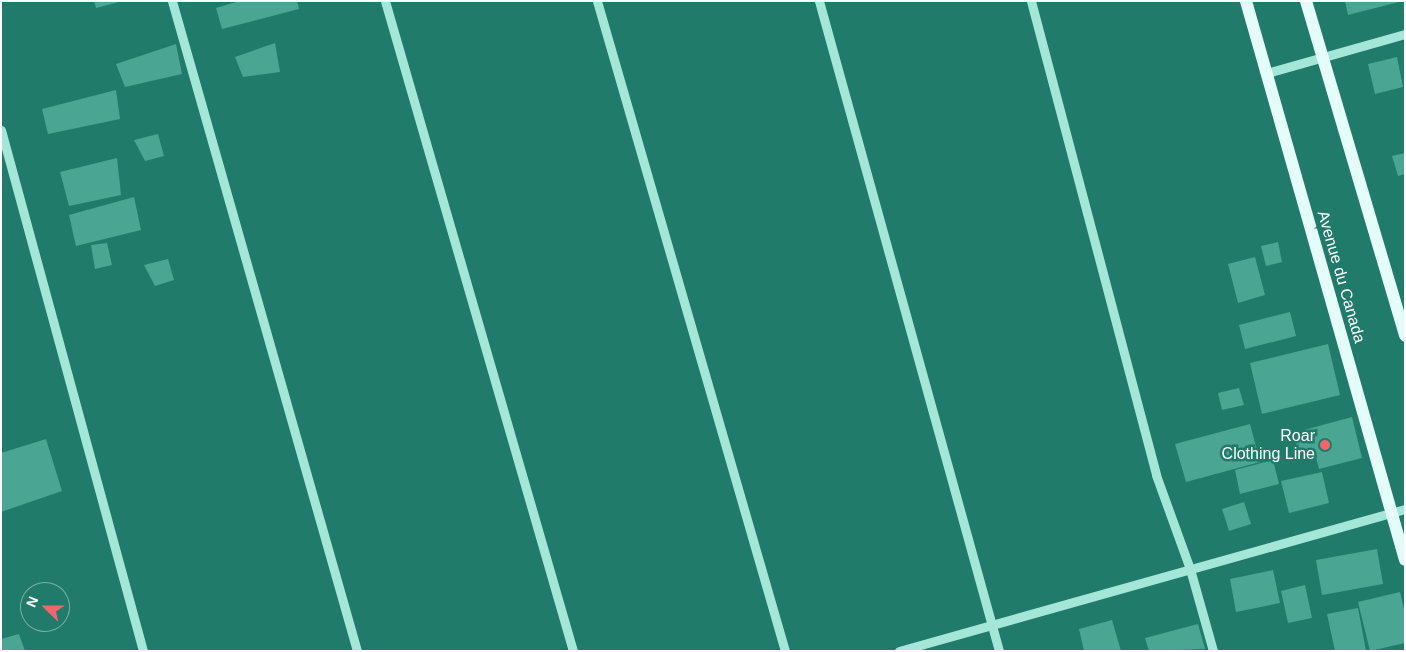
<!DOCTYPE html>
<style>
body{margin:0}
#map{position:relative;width:1406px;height:652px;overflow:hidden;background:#217b6a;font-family:Arial,sans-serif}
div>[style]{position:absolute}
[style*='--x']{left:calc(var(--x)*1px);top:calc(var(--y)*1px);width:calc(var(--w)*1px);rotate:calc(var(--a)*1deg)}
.building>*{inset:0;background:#4aa593}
.minor>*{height:9px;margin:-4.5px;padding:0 4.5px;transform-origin:4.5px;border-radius:4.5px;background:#a4e6d8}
.major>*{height:12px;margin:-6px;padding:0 6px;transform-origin:6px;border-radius:6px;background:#e5fdf9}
.dots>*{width:14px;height:14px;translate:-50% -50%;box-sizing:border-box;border:2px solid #217b6a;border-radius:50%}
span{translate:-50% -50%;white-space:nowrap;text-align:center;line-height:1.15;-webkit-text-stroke:5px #217b6a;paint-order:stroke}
.street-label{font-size:16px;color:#fff}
.poi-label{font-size:16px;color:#fff}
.right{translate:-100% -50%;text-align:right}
.frame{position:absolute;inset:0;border:2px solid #fff;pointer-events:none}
.north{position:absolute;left:20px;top:582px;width:50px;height:50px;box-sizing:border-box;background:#217b6a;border:1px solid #7ab0a6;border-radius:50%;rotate:292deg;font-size:14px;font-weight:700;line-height:20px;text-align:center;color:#fff}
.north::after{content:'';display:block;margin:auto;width:18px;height:22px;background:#f2656b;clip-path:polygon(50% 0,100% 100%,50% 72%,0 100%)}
</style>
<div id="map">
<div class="building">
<i style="clip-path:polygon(94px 1px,119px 1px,119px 2px,96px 8px)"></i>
<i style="clip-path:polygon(239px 1px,297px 1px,299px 9px,222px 29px,216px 8px)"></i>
<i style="clip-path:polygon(1345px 1px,1399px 1px,1399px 2px,1348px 15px)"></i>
<i style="clip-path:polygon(275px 43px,280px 72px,243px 77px,235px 57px)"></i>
<i style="clip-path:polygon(176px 44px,182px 74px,125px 87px,116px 64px)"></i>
<i style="clip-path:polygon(1397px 57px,1403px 87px,1375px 94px,1368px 64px)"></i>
<i style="clip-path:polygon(116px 90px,120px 119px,48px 134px,42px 109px)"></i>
<i style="clip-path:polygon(158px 134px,164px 156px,145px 161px,134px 140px)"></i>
<i style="clip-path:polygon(1405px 153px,1405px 174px,1398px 176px,1392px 156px)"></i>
<i style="clip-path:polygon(117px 158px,121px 195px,69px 206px,60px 172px)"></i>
<i style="clip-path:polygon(134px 197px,141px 230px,76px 246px,69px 215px)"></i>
<i style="clip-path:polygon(1278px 242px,1282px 262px,1266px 266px,1261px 246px)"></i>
<i style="clip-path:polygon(107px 243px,112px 265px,95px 269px,91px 245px)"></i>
<i style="clip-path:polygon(1255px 257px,1265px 295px,1238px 303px,1228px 264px)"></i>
<i style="clip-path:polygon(168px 259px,174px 280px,155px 286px,144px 265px)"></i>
<i style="clip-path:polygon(1290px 312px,1296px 336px,1245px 349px,1239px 325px)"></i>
<i style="clip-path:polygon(1328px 344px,1340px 395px,1262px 414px,1250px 363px)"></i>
<i style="clip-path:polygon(1239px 388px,1244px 405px,1222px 410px,1218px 393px)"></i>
<i style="clip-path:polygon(1352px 417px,1362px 458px,1319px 469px,1316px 457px,1301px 461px,1293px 433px)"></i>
<i style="clip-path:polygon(1250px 424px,1260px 462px,1186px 482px,1175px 444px)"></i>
<i style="clip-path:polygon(46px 439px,62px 491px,1px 512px,1px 453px)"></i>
<i style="clip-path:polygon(1273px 460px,1279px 484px,1240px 494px,1235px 470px)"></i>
<i style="clip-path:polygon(1322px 472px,1329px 503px,1289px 513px,1281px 481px)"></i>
<i style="clip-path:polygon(1244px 502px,1251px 524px,1229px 531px,1222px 509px)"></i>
<i style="clip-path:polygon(1377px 549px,1383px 584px,1322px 595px,1316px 560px)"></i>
<i style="clip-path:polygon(1273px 570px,1280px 603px,1236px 612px,1230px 579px)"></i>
<i style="clip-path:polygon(1305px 585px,1312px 618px,1288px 623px,1281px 591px)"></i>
<i style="clip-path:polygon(1400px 592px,1405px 613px,1405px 643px,1370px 651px,1358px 602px)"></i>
<i style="clip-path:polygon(1358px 608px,1366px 651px,1335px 651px,1327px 614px)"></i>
<i style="clip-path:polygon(1112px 620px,1121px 651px,1084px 651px,1079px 629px)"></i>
<i style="clip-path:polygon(1198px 624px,1205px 649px,1149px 651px,1145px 638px)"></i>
<i style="clip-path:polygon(19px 634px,25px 651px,1px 651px,1px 639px)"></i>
</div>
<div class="minor">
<i style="--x:172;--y:1;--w:676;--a:74.11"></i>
<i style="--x:385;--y:1;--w:677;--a:73.87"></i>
<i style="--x:597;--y:1;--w:677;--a:73.87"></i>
<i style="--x:819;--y:1;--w:674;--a:74.52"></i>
<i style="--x:1031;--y:1;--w:490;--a:75.2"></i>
<i style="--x:1156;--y:475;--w:100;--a:70.1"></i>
<i style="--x:1190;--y:569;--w:85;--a:74.3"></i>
<i style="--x:1267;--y:73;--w:143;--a:-15.8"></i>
<i style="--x:1;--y:130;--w:540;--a:74.75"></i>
<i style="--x:899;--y:651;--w:526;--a:-15.68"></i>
</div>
<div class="major">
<i style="--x:1246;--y:1;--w:581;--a:74.12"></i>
<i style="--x:1306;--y:1;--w:349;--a:73.5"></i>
</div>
<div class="dots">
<i style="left:1325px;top:445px;background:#f2656b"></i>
</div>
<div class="street-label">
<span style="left:1341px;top:277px;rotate:74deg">Avenue du Canada</span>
</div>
<div class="poi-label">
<span class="right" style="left:1315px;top:445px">Roar<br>Clothing Line</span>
</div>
<div class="frame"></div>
<div class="north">N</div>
</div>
